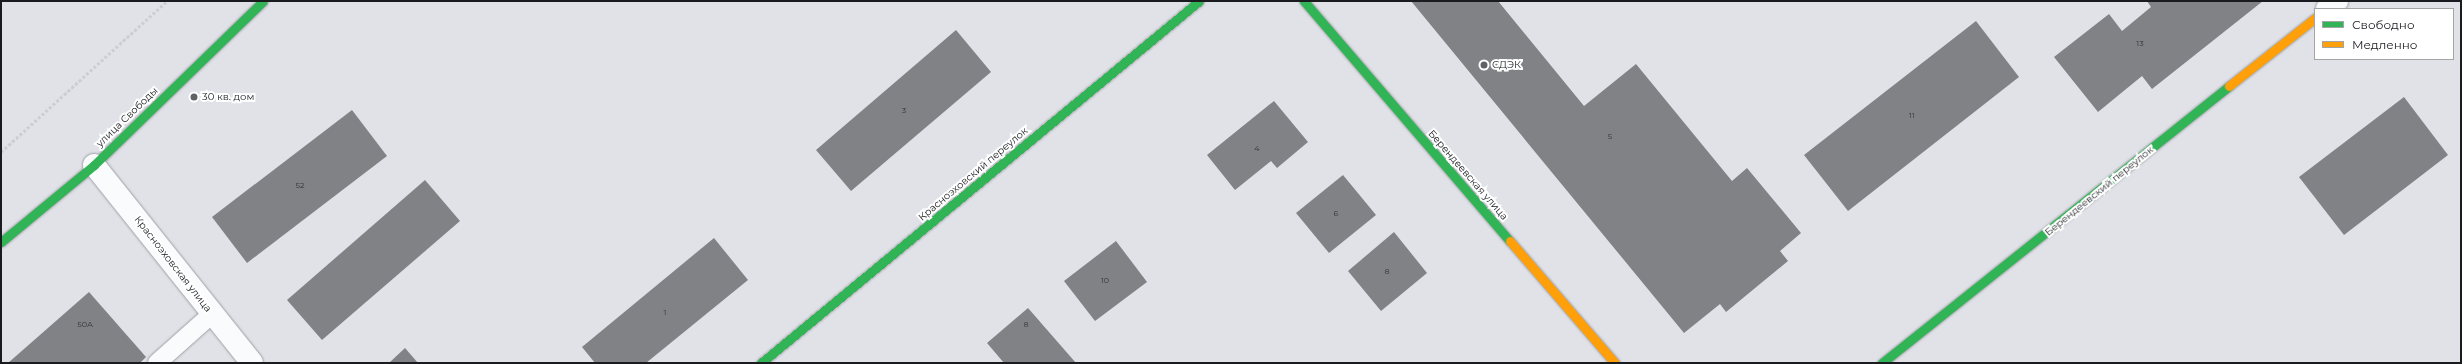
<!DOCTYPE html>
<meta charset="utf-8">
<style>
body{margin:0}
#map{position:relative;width:2462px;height:364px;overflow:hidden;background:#e0e2e8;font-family:Montserrat,sans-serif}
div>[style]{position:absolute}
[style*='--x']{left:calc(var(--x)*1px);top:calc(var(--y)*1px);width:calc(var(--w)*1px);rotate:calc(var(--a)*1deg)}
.building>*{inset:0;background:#808286}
.path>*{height:2.5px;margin-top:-1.25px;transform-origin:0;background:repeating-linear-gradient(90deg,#cdced0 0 3px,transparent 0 5px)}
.roads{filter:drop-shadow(0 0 1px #9fa1a5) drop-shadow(0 0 1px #9fa1a5)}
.lane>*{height:18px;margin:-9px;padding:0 9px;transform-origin:9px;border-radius:9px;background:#fafbfc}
.street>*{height:22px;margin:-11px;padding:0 11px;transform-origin:11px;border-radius:11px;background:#fafbfc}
.fast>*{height:9px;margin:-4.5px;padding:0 4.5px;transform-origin:4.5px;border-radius:4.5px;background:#30b455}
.slow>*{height:9px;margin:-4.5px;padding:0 4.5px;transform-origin:4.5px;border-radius:4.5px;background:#ff9f0a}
.dots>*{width:11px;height:11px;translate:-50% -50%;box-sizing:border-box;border:2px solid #fff;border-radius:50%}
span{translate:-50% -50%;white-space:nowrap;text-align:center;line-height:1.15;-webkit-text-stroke:4px #fff;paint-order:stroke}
.number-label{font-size:8px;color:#343539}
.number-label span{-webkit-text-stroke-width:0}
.poi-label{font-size:10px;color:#1a1b1f}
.left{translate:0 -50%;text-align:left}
.street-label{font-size:10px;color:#1a1b1f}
.frame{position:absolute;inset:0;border:2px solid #1a1b1f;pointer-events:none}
.legend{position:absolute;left:2314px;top:8px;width:140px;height:52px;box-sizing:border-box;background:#fff;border:1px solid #a3a4a5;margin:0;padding:5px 7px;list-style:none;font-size:12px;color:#1a1b1f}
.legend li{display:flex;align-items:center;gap:8px;height:20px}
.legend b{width:20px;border:1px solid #a3a4a5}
</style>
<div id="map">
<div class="building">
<i style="clip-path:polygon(1411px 1px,1498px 1px,1584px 106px,1636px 64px,1732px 181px,1747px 168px,1801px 233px,1780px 251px,1788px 261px,1726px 312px,1720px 304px,1684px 333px)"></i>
<i style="clip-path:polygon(2147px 1px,2263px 1px,2152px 89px,2142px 76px,2098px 112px,2054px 57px,2109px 14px,2122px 31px,2151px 7px)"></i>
<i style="clip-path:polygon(1976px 21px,2019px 77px,1848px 211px,1804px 155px)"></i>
<i style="clip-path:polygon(956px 30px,991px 72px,851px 191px,816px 150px)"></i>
<i style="clip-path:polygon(2404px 97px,2448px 155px,2344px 235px,2299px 177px)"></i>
<i style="clip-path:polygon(1274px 101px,1308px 142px,1277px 168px,1271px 161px,1235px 190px,1207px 155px)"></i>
<i style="clip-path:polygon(352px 110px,387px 156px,247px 263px,212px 217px)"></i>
<i style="clip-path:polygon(1343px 175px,1376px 215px,1329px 253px,1296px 213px)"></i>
<i style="clip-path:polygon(425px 180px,460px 221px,322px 340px,287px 300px)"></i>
<i style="clip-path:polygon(1394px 232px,1427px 273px,1381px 311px,1348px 271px)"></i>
<i style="clip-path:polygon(714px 238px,748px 280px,646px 363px,595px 363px,582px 347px)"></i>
<i style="clip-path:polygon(1116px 241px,1147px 282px,1095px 321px,1064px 281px)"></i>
<i style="clip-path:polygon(89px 292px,146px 357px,140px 363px,8px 363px)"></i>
<i style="clip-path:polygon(1028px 308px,1076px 363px,1004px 363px,987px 343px)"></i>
<i style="clip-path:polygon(405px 348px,418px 363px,389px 363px)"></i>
</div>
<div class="path">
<i style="--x:1;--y:152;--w:224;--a:-42.3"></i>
</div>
<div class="roads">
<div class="lane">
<i style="--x:157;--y:363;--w:74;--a:-41.7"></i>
</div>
<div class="street">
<i style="--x:2327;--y:9;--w:13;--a:-39"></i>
<i style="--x:94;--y:165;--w:253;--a:51.4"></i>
</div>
<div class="fast">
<i style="--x:1304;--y:1;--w:316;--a:49.4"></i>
<i style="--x:1;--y:242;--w:121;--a:-39.6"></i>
<i style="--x:94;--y:165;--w:235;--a:-44.1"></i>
<i style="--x:761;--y:363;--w:568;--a:-39.57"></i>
<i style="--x:1882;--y:363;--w:444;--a:-38.6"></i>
</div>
<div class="slow">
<i style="--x:2229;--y:86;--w:110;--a:-38.3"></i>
<i style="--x:1510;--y:241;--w:161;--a:49.3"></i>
</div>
</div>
<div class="dots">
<i style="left:1484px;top:65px;background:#5f6165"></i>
<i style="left:194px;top:97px;background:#5f6165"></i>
</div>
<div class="number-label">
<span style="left:2140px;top:44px">13</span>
<span style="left:904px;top:111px">3</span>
<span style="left:1912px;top:116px">11</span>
<span style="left:1610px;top:137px">5</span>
<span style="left:1257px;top:149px">4</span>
<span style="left:300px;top:186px">52</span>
<span style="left:1336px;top:214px">6</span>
<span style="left:1387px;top:272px">8</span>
<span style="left:1105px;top:281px">10</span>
<span style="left:665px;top:313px">1</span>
<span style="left:85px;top:325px">50А</span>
<span style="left:1026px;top:325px">8</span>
</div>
<div class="poi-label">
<span class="left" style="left:1492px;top:65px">СДЭК</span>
<span class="left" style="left:202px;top:97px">30 кв. дом</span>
</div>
<div class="street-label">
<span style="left:127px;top:117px;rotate:-44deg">улица Свободы</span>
<span style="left:973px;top:174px;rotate:-40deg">Красноэховский переулок</span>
<span style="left:1468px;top:175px;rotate:49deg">Берендеевская улица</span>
<span style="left:2099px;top:191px;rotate:-39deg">Берендеевский переулок</span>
<span style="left:173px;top:264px;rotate:52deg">Красноэховская улица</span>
</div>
<div class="frame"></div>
<ul class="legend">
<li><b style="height:5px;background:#30b455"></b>Свободно</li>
<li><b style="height:5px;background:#ff9f0a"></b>Медленно</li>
</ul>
</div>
